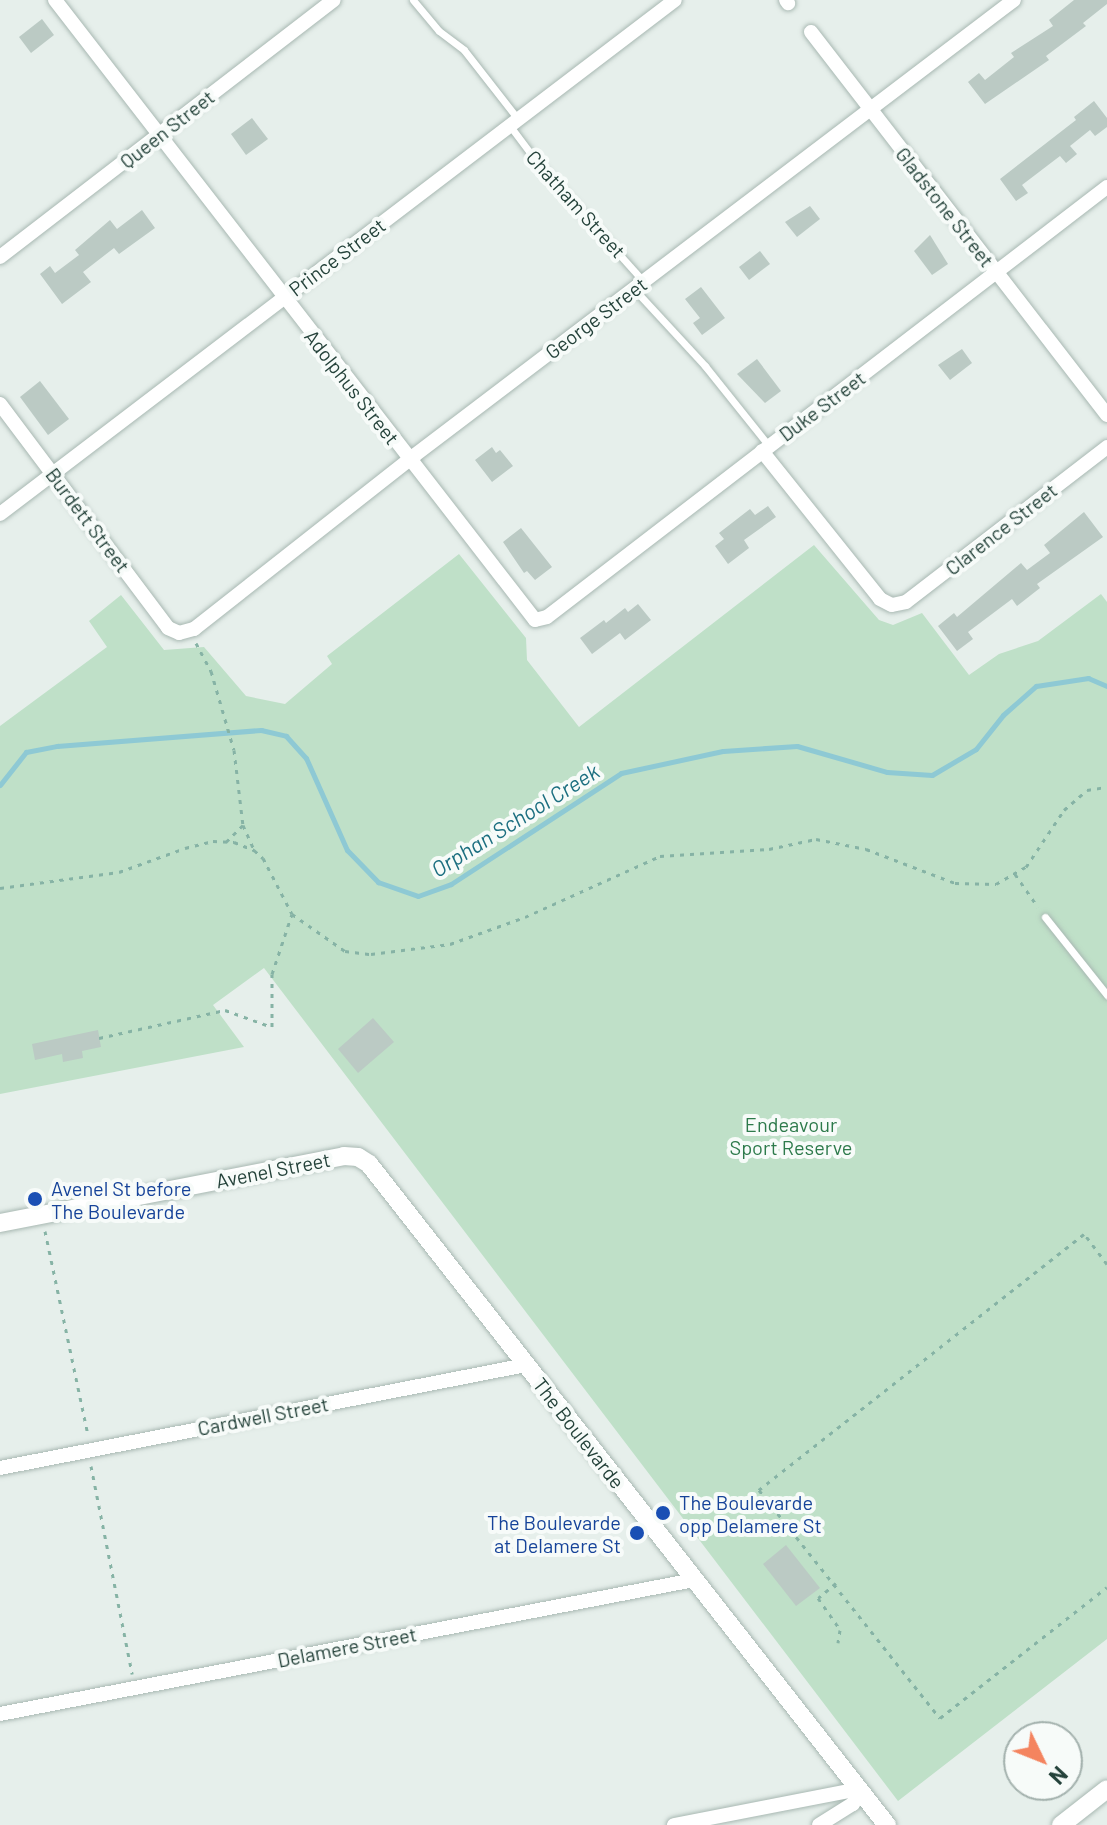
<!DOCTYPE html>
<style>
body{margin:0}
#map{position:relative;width:1107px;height:1825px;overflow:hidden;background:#e6efeb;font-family:Barlow,sans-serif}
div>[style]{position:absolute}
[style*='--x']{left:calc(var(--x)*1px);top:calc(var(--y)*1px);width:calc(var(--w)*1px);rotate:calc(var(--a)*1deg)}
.green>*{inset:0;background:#bfe0c8}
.stream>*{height:5px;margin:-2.5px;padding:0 2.5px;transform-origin:2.5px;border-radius:2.5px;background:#8ec9d4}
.building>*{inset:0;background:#bbcac4}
.path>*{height:3px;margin-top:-1.5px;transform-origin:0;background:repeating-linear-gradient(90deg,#86b3a5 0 4px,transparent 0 10px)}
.roads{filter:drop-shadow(0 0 2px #a8b8b2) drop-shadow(0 0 2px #a8b8b2)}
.service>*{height:7px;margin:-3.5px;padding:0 3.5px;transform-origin:3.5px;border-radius:3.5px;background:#fff}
.minor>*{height:14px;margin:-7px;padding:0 7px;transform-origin:7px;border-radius:7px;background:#fff}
.tertiary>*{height:18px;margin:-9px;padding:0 9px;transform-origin:9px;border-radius:9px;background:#fff}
.dots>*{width:22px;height:22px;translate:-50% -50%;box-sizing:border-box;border:4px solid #f7fbf9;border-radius:50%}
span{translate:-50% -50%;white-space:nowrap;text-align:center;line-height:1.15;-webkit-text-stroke:8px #f7fbf9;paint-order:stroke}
.street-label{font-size:20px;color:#24423a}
.park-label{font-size:20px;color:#2d7a4b}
.transit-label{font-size:20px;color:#164399}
.left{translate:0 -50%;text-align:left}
.right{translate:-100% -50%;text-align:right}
.water-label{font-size:22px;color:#1c6f80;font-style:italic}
.north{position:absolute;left:1003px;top:1721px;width:80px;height:80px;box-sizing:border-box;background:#f7fbf9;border:2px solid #a3b1ad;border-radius:50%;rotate:133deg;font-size:22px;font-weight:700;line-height:32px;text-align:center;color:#24423a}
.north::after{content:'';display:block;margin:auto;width:28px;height:36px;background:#f4845f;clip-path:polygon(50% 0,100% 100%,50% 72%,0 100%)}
</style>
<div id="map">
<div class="green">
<i style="clip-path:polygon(814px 545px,879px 620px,893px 625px,922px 613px,969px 675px,999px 654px,1038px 641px,1101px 594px,1107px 602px,1107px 1639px,898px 1801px,264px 968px,213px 1005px,244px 1047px,0 1094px,0 726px,107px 647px,89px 621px,121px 595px,164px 650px,204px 647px,246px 696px,285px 704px,332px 664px,327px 656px,459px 554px,526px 638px,527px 660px,579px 727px)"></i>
</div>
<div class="stream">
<i style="--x:0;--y:785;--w:42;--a:-51.8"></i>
<i style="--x:26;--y:752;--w:32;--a:-11"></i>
<i style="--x:57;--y:746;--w:205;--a:-4.5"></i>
<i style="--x:261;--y:730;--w:26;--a:13"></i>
<i style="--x:286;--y:736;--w:30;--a:48"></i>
<i style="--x:306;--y:758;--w:101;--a:66"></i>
<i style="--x:347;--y:850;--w:45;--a:45.9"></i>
<i style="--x:378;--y:882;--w:42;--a:19.3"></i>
<i style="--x:418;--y:896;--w:35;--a:-20"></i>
<i style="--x:451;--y:884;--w:203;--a:-33.1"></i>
<i style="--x:621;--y:773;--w:104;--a:-12.2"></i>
<i style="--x:723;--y:751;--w:74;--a:-3.9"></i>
<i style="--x:797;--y:746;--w:94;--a:16.1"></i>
<i style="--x:887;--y:772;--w:45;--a:3.8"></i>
<i style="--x:932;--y:775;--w:51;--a:-30.6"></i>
<i style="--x:976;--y:749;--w:43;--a:-51.5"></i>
<i style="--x:1003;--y:715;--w:44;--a:-41.3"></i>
<i style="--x:1036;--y:686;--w:53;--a:-8.7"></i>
<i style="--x:1088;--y:678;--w:21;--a:23"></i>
</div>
<div class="building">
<i style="clip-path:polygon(1074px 0,1107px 0,1107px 4px,1083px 23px,1086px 26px,1046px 56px,1049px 60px,985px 104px,968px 82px,979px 73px,985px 80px,1014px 57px,1011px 53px,1053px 26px,1049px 20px)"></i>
<i style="clip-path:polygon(42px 19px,54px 35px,31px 53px,19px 37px)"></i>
<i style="clip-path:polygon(1094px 101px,1107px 118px,1107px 127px,1095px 136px,1090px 130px,1070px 146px,1077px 154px,1066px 163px,1060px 156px,1022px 185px,1028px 193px,1016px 201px,1000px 179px,1076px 120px,1074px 117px)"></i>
<i style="clip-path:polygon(252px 118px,268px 139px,246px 155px,231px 134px)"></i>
<i style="clip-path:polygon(810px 206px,820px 219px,797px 237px,785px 222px)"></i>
<i style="clip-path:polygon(142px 210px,155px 228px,119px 254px,114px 248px,83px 272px,91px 282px,62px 304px,40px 274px,50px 266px,55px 273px,79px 255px,75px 250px,110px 220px,117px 229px)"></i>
<i style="clip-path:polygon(930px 235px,948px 264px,932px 275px,914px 251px)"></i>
<i style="clip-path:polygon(760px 251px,770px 264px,749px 280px,739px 267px)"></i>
<i style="clip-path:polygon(701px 287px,725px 318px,702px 335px,693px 323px,700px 318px,685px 299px)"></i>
<i style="clip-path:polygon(962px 349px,972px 363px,950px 380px,938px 365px)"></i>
<i style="clip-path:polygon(757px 359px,781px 391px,765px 403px,737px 374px)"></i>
<i style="clip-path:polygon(40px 381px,69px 419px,48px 435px,20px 397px)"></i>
<i style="clip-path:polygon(492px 447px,496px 453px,500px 450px,513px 466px,492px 482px,475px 460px)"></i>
<i style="clip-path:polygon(768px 506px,776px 517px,744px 540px,749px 548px,728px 564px,715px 546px,724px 539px,719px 533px,750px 509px,755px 515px)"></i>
<i style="clip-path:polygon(1084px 512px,1103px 537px,1037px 584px,1040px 588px,1017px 606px,1012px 599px,968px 632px,973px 639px,957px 651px,938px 626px,954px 613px,957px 617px,1021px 563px,1027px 570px,1050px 553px,1044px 545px)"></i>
<i style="clip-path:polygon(521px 528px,552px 567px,535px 580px,527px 571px,524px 573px,503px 542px)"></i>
<i style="clip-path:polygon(638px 604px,651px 620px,625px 640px,620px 633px,592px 654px,580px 638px,604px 620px,606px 623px,625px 608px,628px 612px)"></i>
<i style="clip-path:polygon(373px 1018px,394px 1042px,358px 1073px,338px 1049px)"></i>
<i style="clip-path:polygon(98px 1030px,101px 1047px,82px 1051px,83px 1058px,63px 1062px,62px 1054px,35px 1060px,32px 1044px)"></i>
<i style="clip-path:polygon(786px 1545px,820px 1588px,796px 1606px,763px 1564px)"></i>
</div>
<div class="path">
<i style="--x:196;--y:643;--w:32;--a:62"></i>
<i style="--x:211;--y:671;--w:82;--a:73.8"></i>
<i style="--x:234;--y:750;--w:76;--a:83.2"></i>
<i style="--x:243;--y:825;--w:27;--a:66"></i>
<i style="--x:226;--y:842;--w:24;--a:-45"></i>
<i style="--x:1015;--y:874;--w:40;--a:55.1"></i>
<i style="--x:0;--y:888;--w:120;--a:-7.7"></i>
<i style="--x:119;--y:872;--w:70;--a:-20"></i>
<i style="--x:185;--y:848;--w:29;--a:-14"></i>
<i style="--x:213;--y:841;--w:21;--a:3"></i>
<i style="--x:234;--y:842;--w:22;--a:22"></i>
<i style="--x:254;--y:850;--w:12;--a:42"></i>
<i style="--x:263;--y:858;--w:63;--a:62.6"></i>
<i style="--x:292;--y:914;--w:65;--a:34.9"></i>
<i style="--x:345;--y:951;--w:26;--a:7"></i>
<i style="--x:371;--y:954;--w:80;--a:-7.2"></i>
<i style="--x:450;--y:944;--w:80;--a:-19.8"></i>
<i style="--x:525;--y:917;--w:148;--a:-24.3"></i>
<i style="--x:660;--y:856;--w:109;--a:-3.7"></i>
<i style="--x:769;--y:849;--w:48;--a:-12"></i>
<i style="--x:816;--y:839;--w:51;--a:11.3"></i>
<i style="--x:866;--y:849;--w:95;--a:20.9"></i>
<i style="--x:955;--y:883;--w:41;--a:1.4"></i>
<i style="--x:996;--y:884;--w:34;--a:-30"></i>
<i style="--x:1026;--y:867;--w:69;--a:-56.3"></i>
<i style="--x:1064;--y:810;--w:30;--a:-41"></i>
<i style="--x:1087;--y:790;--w:20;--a:-9"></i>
<i style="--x:99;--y:1038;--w:129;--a:-12.5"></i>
<i style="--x:225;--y:1010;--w:50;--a:19.9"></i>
<i style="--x:272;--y:1027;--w:53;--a:-90"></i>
<i style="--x:272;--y:974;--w:63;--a:-71.6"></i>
<i style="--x:45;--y:1231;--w:208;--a:78.1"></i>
<i style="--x:1107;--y:1264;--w:38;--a:-127"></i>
<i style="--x:1084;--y:1234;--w:414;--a:141.8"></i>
<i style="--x:759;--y:1490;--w:291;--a:51.6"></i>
<i style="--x:940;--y:1718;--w:212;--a:-38.1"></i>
<i style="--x:91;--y:1466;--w:212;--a:78.8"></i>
<i style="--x:836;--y:1583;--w:23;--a:140"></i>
<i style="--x:818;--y:1598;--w:39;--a:55"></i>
<i style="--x:840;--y:1630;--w:13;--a:99"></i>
</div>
<div class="roads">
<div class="service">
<i style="--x:413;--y:0;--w:40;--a:50"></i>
<i style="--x:439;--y:31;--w:31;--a:37"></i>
<i style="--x:464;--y:50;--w:88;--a:52"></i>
<i style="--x:510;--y:126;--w:50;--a:53.1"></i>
<i style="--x:540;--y:166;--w:156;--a:48.1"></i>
<i style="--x:634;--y:289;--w:105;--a:47.3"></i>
<i style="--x:705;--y:366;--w:102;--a:51.3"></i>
<i style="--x:1045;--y:917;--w:100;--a:51.5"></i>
</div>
<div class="minor">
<i style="--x:55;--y:0;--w:784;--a:52.25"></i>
<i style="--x:535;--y:620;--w:12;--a:-14"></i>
<i style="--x:547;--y:617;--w:706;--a:-37.52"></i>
<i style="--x:786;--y:0;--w:4;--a:56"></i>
<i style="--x:811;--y:32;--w:484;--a:52.3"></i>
<i style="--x:0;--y:257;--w:421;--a:-37.6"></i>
<i style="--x:0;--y:404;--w:280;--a:53.1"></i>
<i style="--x:168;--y:628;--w:12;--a:24"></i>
<i style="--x:179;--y:633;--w:16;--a:-15"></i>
<i style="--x:194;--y:629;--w:281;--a:-38.2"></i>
<i style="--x:415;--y:455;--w:752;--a:-37.22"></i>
<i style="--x:762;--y:451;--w:189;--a:51.4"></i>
<i style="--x:880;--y:599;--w:13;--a:27"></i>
<i style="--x:892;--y:605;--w:14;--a:-12"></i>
<i style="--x:906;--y:602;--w:254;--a:-37.6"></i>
<i style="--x:0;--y:514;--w:848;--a:-37.29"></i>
<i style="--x:0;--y:1468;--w:536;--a:-11.08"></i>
<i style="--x:0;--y:1714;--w:707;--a:-10.93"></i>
<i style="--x:674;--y:1825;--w:188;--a:-11"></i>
<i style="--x:819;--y:1825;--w:40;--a:-32"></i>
<i style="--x:853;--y:1804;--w:16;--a:-68"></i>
</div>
<div class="tertiary">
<i style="--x:0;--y:1223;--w:350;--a:-11"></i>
<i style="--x:344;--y:1156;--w:14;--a:4"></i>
<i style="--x:358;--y:1157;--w:13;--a:32"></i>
<i style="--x:369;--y:1164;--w:840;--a:51.92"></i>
<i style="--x:1061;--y:1825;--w:58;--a:-38"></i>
</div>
</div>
<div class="dots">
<i style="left:35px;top:1199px;background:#1a4fb4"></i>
<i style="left:663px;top:1513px;background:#1a4fb4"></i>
<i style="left:637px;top:1533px;background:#1a4fb4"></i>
</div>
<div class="street-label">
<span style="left:167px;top:129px;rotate:-38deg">Queen Street</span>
<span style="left:576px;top:204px;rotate:48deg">Chatham Street</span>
<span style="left:945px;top:207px;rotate:52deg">Gladstone Street</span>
<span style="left:337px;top:257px;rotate:-37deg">Prince Street</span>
<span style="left:596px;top:318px;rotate:-37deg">George Street</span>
<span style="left:352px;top:387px;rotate:52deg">Adolphus Street</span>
<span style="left:822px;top:406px;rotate:-37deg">Duke Street</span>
<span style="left:88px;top:520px;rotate:53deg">Burdett Street</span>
<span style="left:1001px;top:529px;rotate:-38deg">Clarence Street</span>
<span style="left:273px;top:1170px;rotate:-11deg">Avenel Street</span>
<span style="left:263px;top:1416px;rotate:-11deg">Cardwell Street</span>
<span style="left:579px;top:1433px;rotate:52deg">The Boulevarde</span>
<span style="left:347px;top:1647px;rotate:-11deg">Delamere Street</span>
</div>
<div class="park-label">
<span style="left:791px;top:1136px">Endeavour<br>Sport Reserve</span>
</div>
<div class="transit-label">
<span class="left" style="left:51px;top:1200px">Avenel St before<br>The Boulevarde</span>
<span class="left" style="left:679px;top:1514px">The Boulevarde<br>opp Delamere St</span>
<span class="right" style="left:621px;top:1534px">The Boulevarde<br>at Delamere St</span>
</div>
<div class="water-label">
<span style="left:515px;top:820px;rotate:-32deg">Orphan School Creek</span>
</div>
<div class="north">N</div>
</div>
